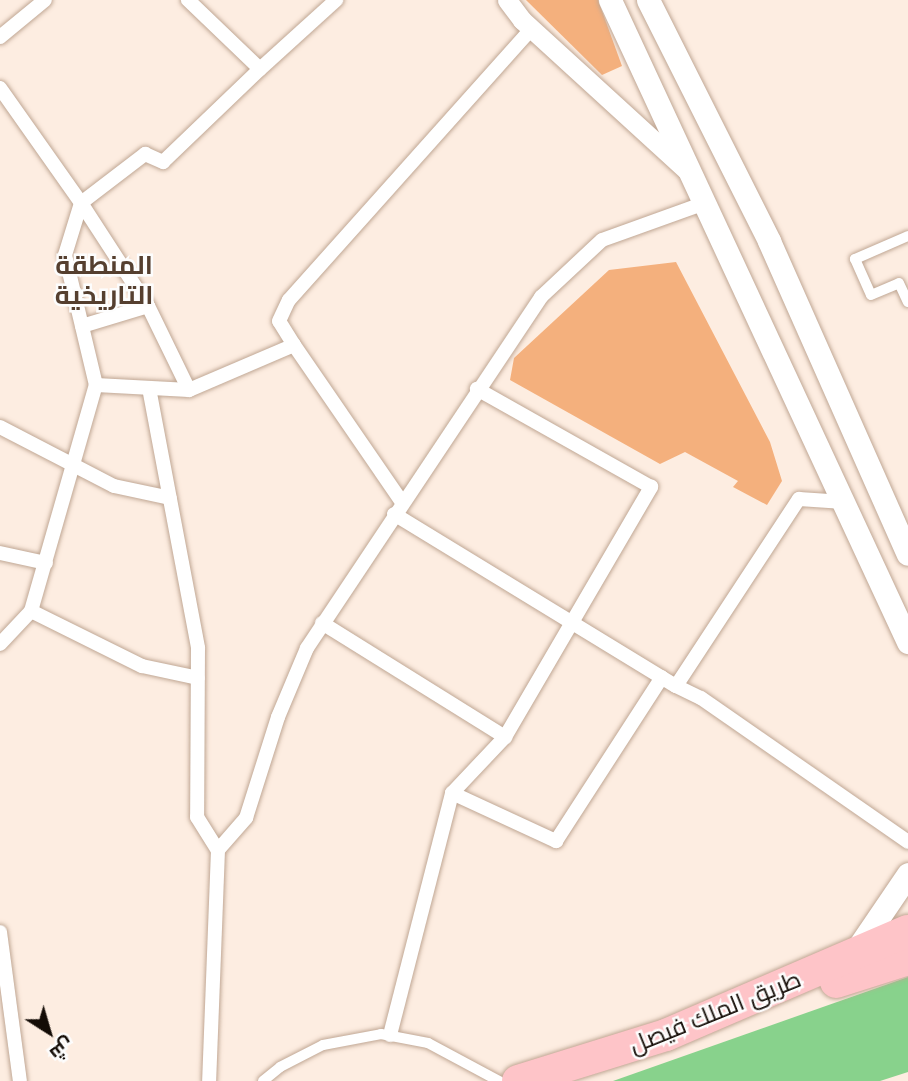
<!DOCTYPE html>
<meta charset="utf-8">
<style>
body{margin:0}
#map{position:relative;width:908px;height:1081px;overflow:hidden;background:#fdede1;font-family:Montserrat,Cairo,sans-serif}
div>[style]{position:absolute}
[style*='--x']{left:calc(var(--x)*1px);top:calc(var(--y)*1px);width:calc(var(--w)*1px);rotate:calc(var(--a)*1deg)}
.green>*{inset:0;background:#88d28c}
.building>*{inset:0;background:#f4b07d}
.roads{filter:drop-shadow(0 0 2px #c0a794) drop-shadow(0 0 2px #c0a794)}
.service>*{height:10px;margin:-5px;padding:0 5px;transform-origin:5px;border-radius:5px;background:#fff}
.pedestrian>*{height:14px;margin:-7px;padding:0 7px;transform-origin:7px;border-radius:7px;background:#fff}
.minor>*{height:19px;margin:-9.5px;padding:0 9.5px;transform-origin:9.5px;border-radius:9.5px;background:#fff}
.tertiary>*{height:23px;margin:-11.5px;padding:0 11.5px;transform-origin:11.5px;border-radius:11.5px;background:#fff}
.trunk>*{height:32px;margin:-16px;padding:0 16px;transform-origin:16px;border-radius:16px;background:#fec4c8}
span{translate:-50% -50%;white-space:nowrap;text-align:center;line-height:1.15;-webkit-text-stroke:5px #fdfdfd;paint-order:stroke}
.street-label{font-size:24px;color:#140c06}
.neighbourhood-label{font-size:26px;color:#553f2f;font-weight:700}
.north{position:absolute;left:14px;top:997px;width:70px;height:70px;-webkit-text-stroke:5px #fdfdfd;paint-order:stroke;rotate:143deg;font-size:19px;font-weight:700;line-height:28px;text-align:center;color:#140c06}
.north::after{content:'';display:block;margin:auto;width:24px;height:32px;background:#140c06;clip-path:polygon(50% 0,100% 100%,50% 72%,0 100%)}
</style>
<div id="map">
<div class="green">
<i style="clip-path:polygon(908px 977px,908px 1072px,880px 1081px,613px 1081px)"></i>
</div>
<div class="building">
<i style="clip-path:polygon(526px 0,598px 0,622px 66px,602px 75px)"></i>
<i style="clip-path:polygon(676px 262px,770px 442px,782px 481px,767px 505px,733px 487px,738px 481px,685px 452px,660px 464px,510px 380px,514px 358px,609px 270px)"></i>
</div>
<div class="roads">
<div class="service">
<i style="--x:908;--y:236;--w:58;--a:156.5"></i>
<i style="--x:855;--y:259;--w:39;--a:66"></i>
<i style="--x:871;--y:295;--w:30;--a:-23"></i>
<i style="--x:899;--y:283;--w:21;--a:65"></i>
<i style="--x:263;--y:1081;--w:22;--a:-39"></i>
<i style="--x:280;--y:1067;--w:48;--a:-27.1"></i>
<i style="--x:323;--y:1045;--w:59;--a:-10.7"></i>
<i style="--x:381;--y:1034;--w:48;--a:10.8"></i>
<i style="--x:428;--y:1043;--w:81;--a:28.2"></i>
</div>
<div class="pedestrian">
<i style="--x:0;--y:37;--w:58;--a:-39.4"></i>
<i style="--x:260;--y:69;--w:103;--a:-42.2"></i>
<i style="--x:0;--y:88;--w:141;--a:54.8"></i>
<i style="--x:81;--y:203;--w:81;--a:-37.4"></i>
<i style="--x:145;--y:154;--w:20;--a:24"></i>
<i style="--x:163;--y:162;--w:134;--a:-43.8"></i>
<i style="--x:260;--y:69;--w:100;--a:-136.2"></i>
<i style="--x:82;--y:326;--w:69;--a:-16.9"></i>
<i style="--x:294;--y:345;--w:28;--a:-122"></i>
<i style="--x:279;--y:321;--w:23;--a:-65"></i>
<i style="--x:289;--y:300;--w:365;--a:-48.2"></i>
<i style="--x:149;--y:388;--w:265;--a:79.3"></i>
<i style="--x:198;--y:648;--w:169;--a:90.3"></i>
<i style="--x:197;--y:817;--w:39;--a:58"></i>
<i style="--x:218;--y:850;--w:231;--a:92.2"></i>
<i style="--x:189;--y:390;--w:93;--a:-116"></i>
<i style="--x:148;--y:306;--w:123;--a:-123"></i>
<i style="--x:81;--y:203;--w:54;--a:107.1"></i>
<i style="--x:65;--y:255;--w:134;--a:76.6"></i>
<i style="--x:96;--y:385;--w:93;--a:3.1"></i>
<i style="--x:189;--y:390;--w:114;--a:-23.2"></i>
<i style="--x:294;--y:345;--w:191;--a:55.5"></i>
<i style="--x:0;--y:427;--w:128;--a:27.4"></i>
<i style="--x:114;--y:486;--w:57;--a:12.1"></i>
<i style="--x:394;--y:514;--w:330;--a:31.4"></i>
<i style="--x:676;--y:686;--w:224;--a:-56.7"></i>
<i style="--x:799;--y:499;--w:45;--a:3.8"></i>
<i style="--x:0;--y:553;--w:47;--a:12.3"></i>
<i style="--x:31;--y:611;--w:124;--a:26.4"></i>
<i style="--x:142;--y:666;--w:57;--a:12.1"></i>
<i style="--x:322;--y:623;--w:216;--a:31.9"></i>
<i style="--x:505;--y:737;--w:290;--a:-59.7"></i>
<i style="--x:651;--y:487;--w:200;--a:-150.6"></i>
<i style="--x:0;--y:644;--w:45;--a:-46.8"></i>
<i style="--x:31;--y:611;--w:235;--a:-74"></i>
<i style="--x:676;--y:686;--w:28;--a:26"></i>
<i style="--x:701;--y:698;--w:252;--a:34.8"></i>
<i style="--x:505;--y:737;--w:77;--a:133.4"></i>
<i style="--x:452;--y:793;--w:115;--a:24.8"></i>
<i style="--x:556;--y:841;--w:195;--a:-57.1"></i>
<i style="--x:218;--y:850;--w:43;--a:-48.8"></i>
<i style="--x:246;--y:818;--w:106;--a:-72.4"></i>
<i style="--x:278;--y:717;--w:75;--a:-67.2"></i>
<i style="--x:307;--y:648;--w:422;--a:-56.3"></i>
<i style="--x:541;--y:297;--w:83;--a:-43.1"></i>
<i style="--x:602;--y:240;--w:109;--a:-19.8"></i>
<i style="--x:0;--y:932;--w:150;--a:82.4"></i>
<i style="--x:390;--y:1035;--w:250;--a:-75.6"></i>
</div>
<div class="minor">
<i style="--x:507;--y:0;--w:25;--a:53"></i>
<i style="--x:522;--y:20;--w:222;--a:42.4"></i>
</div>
<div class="tertiary">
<i style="--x:610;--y:0;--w:708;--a:65.1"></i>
<i style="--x:648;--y:0;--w:270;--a:63.3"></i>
<i style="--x:769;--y:241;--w:342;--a:66.1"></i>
<i style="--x:853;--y:955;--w:98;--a:-55.8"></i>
</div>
<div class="trunk">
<i style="--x:836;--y:982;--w:76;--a:-17.7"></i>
<i style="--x:518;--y:1081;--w:155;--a:-17.3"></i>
<i style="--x:666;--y:1035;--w:263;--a:-23.3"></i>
</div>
</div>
<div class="street-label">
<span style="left:715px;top:1012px;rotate:-22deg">طريق الملك فيصل</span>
</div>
<div class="neighbourhood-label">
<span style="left:104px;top:281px">المنطقة<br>التاريخية</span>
</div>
<div class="north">ش</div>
</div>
